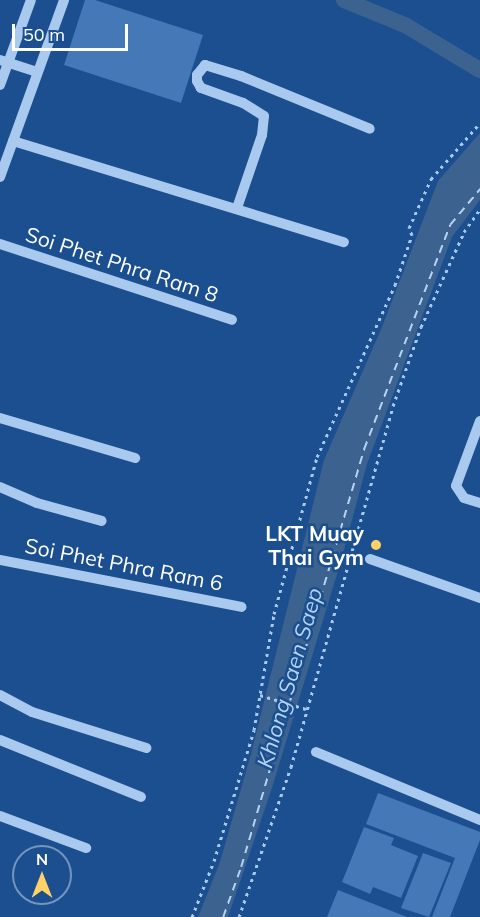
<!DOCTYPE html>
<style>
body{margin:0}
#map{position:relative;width:480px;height:917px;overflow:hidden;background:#1b4f8f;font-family:Mulish,sans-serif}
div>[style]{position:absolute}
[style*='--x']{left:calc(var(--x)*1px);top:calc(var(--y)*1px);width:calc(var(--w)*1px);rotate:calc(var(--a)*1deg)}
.water>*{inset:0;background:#3c6290}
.canal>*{height:16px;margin:-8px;padding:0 8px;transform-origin:8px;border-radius:8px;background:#3c6290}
.ferry>*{height:1.5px;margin-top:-0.75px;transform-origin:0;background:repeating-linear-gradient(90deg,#b5d3f5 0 8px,transparent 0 14px)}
.building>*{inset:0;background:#4478b7}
.path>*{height:3px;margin-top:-1.5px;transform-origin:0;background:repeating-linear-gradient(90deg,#a9c9ee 0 3px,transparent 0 7.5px)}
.minor>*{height:10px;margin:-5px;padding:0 5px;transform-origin:5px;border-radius:5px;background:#a9c9ee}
.dots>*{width:16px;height:16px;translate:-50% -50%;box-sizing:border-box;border:3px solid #1b4f8f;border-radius:50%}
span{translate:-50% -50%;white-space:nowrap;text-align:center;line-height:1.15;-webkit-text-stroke:5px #1b4f8f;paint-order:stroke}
.street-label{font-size:21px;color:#fff}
.poi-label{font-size:21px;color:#fff;font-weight:700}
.right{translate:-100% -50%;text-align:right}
.water-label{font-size:22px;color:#b5d3f5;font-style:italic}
.north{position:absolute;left:12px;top:845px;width:60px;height:60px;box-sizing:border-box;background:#1b4f8f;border:2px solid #7695bc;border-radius:50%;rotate:0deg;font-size:16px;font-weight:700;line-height:24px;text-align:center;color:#fff}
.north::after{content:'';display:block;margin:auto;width:21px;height:27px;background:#ffd166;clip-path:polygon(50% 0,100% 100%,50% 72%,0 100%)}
.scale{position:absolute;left:12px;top:24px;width:116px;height:27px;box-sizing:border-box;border:3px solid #fff;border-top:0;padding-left:8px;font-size:18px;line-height:21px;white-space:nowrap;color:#fff;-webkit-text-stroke:4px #1b4f8f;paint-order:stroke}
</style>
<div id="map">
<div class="water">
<i style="clip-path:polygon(480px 133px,480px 200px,452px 237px,367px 464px,341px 561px,272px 788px,228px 917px,198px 917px,220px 862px,251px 754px,324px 460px,382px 327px,438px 181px)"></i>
</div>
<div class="canal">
<i style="--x:344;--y:0;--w:66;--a:22.3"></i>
<i style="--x:405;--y:25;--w:87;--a:31"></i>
</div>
<div class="ferry">
<i style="--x:223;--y:917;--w:53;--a:-70.2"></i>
<i style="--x:241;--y:867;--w:436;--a:-73.6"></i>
<i style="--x:364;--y:449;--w:240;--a:-69"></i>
<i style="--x:450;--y:225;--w:47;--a:-50.2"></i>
</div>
<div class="building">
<i style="clip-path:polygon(85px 0,95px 0,203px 35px,181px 103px,64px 65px)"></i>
<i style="clip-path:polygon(378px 793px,480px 832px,480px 840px,450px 917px,432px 917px,455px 858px,366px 824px)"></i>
<i style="clip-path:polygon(364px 827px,394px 838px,391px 845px,418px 856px,401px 898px,373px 887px,370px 894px,342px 882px)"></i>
<i style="clip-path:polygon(423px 853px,451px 863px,429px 917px,401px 908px)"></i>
<i style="clip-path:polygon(338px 890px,407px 917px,327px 917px)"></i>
</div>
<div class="path">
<i style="--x:260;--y:695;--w:48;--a:16.9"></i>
<i style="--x:192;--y:917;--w:60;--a:-68.6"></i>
<i style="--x:214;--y:861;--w:137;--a:-73"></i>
<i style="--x:254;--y:730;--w:118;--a:-80.2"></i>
<i style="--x:274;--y:614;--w:163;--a:-74.7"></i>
<i style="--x:317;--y:457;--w:189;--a:-65.6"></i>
<i style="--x:395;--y:285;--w:53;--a:-71.2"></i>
<i style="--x:412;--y:235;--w:8;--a:-113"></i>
<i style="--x:409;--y:228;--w:54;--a:-65.8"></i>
<i style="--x:431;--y:179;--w:74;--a:-48.8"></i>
<i style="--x:239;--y:917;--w:159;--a:-70.9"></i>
<i style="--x:291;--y:767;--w:375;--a:-74.2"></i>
<i style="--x:393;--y:406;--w:84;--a:-70.5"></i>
<i style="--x:421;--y:327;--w:104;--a:-65.6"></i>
<i style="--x:464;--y:232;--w:28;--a:-55"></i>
</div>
<div class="minor">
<i style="--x:0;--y:60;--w:39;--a:18"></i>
<i style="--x:0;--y:85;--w:90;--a:-70"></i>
<i style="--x:13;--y:141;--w:346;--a:17"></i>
<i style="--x:0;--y:177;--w:188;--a:-70.1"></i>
<i style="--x:237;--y:208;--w:77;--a:-71.1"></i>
<i style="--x:262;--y:135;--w:19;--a:-84"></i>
<i style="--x:264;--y:116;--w:25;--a:-148"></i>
<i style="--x:243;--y:103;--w:45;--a:-160.3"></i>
<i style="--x:201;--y:88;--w:8;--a:-120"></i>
<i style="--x:197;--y:81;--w:6;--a:-90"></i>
<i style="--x:197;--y:75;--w:13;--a:-51"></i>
<i style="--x:205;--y:65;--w:38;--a:17"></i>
<i style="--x:241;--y:76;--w:139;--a:22.3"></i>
<i style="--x:0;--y:244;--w:244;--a:18.1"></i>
<i style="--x:0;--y:418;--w:141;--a:16.5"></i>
<i style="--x:480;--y:421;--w:69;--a:110.3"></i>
<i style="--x:456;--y:486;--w:14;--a:56"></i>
<i style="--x:464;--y:498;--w:17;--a:17"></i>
<i style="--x:0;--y:487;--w:40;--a:23.4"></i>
<i style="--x:37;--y:503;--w:67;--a:15.5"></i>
<i style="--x:370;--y:559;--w:117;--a:19.5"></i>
<i style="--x:0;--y:560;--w:246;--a:11"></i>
<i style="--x:0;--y:695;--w:36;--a:28"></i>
<i style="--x:32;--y:712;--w:120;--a:17.5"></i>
<i style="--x:0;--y:740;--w:152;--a:22"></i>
<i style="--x:316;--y:752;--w:178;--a:22.5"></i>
<i style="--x:0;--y:816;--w:92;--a:20.4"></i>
</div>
<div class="dots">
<i style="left:376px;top:545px;background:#ffd166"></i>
</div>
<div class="street-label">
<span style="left:122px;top:264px;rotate:18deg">Soi Phet Phra Ram 8</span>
<span style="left:124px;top:564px;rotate:11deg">Soi Phet Phra Ram 6</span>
</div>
<div class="poi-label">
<span class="right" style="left:364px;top:545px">LKT Muay<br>Thai Gym</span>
</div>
<div class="water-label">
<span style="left:290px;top:678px;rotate:-74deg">Khlong Saen Saep</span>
</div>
<div class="north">N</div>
<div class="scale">50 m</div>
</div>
